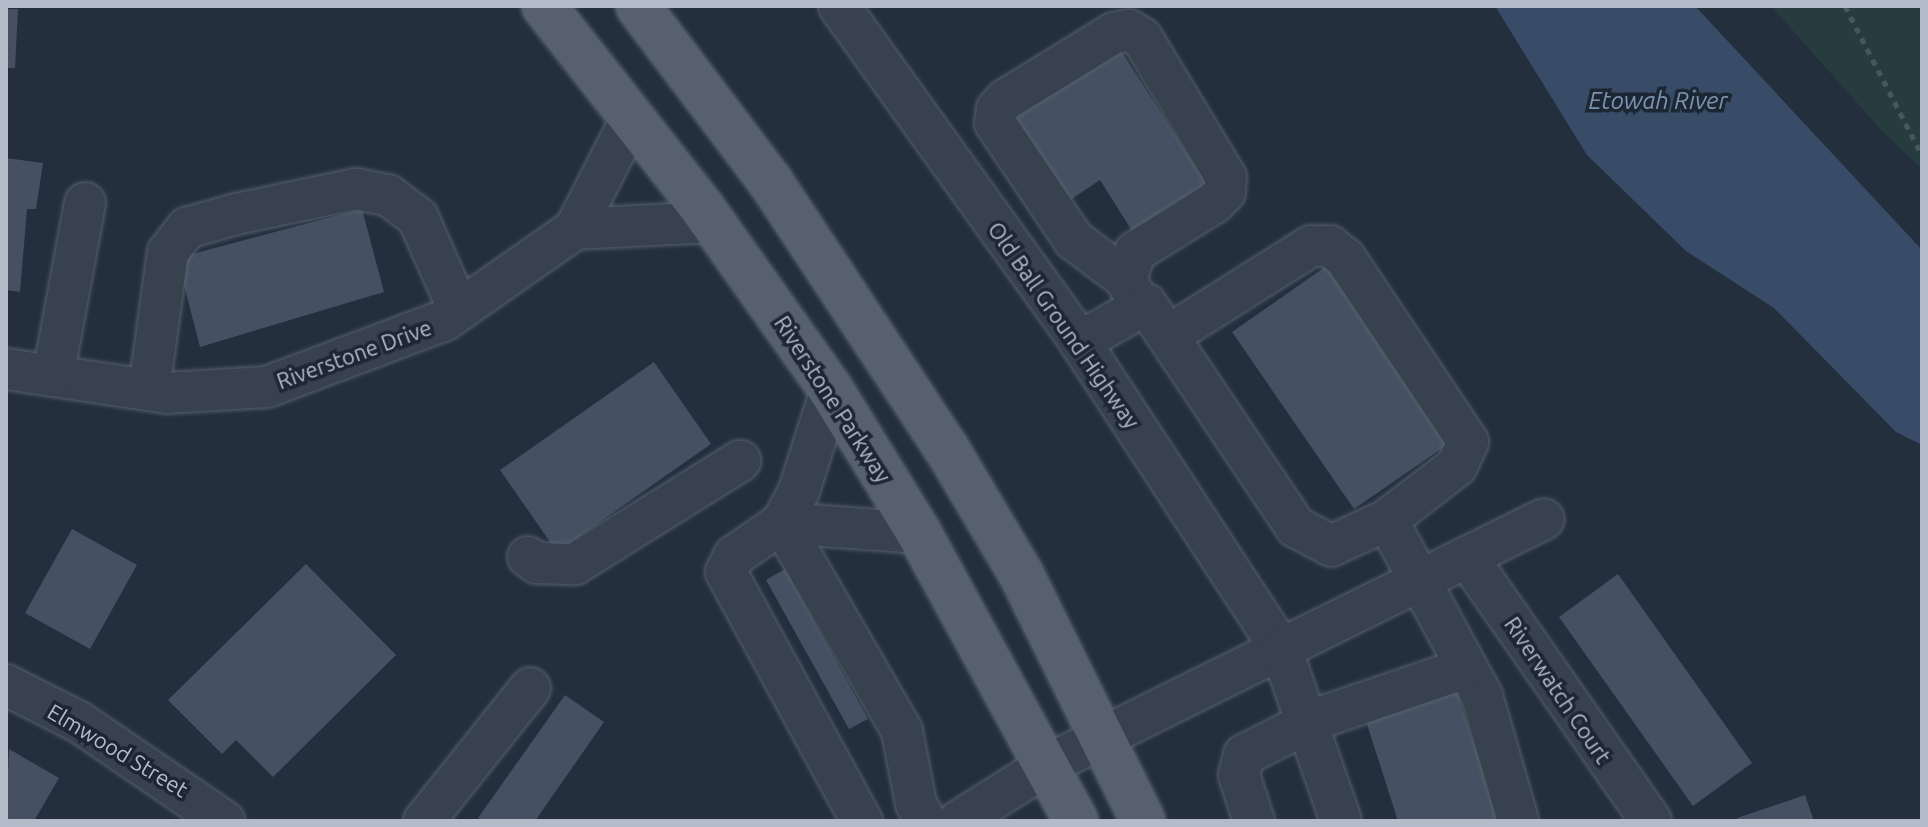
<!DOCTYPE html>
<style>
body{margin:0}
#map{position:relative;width:1928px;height:827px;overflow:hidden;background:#242f3e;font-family:Ubuntu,sans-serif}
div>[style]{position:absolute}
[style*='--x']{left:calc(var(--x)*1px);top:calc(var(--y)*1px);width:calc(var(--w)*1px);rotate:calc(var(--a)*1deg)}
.green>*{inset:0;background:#263c3f}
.water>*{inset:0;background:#394c67}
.building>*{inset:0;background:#455162}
.path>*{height:5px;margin-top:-2.5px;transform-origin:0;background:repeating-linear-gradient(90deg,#44595c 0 6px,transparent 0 12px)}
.roads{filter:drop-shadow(0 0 2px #565f6c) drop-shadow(0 0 2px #565f6c)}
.minor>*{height:40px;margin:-20px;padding:0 20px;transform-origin:20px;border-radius:20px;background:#38414e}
.major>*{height:44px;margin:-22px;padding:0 22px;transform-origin:22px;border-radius:22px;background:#56606e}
span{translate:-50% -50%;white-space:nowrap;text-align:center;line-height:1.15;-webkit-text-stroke:7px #1d2633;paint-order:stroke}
.street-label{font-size:22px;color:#b4bcc9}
.water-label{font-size:24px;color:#7c92b1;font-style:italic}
.frame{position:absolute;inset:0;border:8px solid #b4bcc9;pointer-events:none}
</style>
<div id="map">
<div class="green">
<i style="clip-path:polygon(1771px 6px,1922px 6px,1922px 169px,1882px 131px)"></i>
</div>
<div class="water">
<i style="clip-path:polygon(1495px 6px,1695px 6px,1922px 250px,1922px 445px,1896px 432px,1774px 308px,1686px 251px,1587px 155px)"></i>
</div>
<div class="building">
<i style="clip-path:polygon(6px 9px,18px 9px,15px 68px,6px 68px)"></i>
<i style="clip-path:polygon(1118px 46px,1206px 183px,1132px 231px,1100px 180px,1064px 204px,1008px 118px)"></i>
<i style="clip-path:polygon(6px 158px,43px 163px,36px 209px,27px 209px,20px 292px,6px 290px)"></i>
<i style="clip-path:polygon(362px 209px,384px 292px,200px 347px,177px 258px)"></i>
<i style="clip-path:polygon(1332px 262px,1454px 440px,1354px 509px,1232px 332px)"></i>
<i style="clip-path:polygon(654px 362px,711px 444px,557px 552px,500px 470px)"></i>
<i style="clip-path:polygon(72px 529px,137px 565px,90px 649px,25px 613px)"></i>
<i style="clip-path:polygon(306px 564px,396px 655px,273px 777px,236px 740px,222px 754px,168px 700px)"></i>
<i style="clip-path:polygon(785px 569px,868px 719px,849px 729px,766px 580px)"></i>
<i style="clip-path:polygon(1618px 574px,1752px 763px,1693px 806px,1559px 617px)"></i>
<i style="clip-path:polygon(1456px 688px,1499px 821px,1398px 821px,1365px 718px)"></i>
<i style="clip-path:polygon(565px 695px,604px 722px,535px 821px,482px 821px,478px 818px)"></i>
<i style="clip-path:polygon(9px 749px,59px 778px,34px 821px,6px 821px)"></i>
<i style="clip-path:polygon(1805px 795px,1814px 821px,1738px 821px,1737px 818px)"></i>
</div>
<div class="path">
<i style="--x:1845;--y:6;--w:168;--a:62.7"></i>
</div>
<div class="roads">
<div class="minor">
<i style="--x:839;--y:6;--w:413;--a:54.3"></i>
<i style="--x:1080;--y:342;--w:367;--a:56.8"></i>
<i style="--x:1281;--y:649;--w:259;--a:153.6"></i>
<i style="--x:1049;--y:764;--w:107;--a:147.7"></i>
<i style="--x:575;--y:229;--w:138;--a:-2.9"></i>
<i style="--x:1126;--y:279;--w:65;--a:-143.1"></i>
<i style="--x:1074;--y:240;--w:141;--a:-124"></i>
<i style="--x:995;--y:123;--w:14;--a:-82"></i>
<i style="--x:997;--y:109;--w:12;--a:-48"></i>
<i style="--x:1005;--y:100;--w:128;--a:-31.6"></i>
<i style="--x:1114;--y:33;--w:15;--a:-11"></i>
<i style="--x:1129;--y:30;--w:15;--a:32"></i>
<i style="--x:1142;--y:38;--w:162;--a:58.9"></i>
<i style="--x:1226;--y:177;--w:15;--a:94"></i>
<i style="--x:1225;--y:192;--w:16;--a:135"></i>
<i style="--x:1214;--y:203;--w:93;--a:148.2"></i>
<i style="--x:1135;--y:252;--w:28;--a:108"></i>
<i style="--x:1126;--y:279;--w:30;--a:64"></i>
<i style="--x:1171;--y:334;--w:165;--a:-32.2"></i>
<i style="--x:1311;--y:246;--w:19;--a:0"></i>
<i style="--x:1330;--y:246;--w:19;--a:39"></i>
<i style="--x:1345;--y:258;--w:221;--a:56.2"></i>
<i style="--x:1468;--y:442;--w:26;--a:115"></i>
<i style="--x:1457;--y:466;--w:88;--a:142.4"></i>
<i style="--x:1080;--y:342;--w:76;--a:-29.9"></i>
<i style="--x:1146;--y:304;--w:269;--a:56.1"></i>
<i style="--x:1296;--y:527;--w:40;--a:28"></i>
<i style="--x:1331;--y:546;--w:62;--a:-24.9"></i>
<i style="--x:1387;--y:520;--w:200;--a:61.6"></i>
<i style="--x:1482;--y:696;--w:130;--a:73.9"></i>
<i style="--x:6;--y:369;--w:163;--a:8.5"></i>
<i style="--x:167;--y:393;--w:100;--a:-3.4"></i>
<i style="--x:267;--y:387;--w:190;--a:-20.6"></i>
<i style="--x:445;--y:320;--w:159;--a:-35"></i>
<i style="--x:575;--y:229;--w:126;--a:-63"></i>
<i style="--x:53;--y:376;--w:176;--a:-79.5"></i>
<i style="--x:149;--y:390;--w:139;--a:-82.2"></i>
<i style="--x:168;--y:252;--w:31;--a:-52"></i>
<i style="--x:187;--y:228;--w:51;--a:-15.9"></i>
<i style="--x:236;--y:214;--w:123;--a:-11.8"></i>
<i style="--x:356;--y:189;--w:33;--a:11"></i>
<i style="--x:388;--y:195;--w:38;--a:37"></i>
<i style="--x:418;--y:218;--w:101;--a:66"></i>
<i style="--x:831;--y:390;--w:106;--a:107.6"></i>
<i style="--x:799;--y:491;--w:36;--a:118"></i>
<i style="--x:782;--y:523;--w:58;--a:145.5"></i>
<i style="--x:734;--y:556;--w:18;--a:117"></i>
<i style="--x:726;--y:572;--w:284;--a:61.4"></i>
<i style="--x:782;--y:523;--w:240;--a:60"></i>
<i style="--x:902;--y:731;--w:74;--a:79.1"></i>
<i style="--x:916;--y:804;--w:20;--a:60"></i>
<i style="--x:782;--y:523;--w:137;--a:4.2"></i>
<i style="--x:528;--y:557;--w:11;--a:34"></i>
<i style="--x:537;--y:563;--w:38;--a:2"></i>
<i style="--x:575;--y:564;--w:195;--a:-32"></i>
<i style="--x:1467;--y:557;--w:322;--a:55.1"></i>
<i style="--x:6;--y:685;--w:82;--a:26.9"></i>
<i style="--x:79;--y:722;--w:176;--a:34.3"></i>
<i style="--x:424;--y:821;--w:170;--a:-51.4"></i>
<i style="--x:1254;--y:821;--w:48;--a:-108.1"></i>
<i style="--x:1239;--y:775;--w:21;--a:-76"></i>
<i style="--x:1244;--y:755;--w:77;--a:-26.9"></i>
<i style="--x:1313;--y:720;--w:158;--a:-18.8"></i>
<i style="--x:1341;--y:821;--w:182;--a:-109.2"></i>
<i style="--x:1281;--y:649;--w:293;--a:-26.3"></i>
</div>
<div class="major">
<i style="--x:544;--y:6;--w:258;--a:51.9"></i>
<i style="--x:703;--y:209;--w:222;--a:54.7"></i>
<i style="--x:831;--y:390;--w:168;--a:58.4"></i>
<i style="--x:919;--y:533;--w:328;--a:61.4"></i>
<i style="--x:638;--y:6;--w:219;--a:53"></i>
<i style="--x:770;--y:181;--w:318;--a:56.6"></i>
<i style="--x:945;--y:446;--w:149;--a:59.3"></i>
<i style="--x:1021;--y:574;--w:275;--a:63.7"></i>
</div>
</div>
<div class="street-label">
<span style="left:1064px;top:325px;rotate:55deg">Old Ball Ground Highway</span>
<span style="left:354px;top:354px;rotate:-20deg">Riverstone Drive</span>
<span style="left:833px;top:399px;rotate:57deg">Riverstone Parkway</span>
<span style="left:1558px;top:690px;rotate:56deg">Riverwatch Court</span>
<span style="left:118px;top:750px;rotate:31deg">Elmwood Street</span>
</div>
<div class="water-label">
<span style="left:1658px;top:101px">Etowah River</span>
</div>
<div class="frame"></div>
</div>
